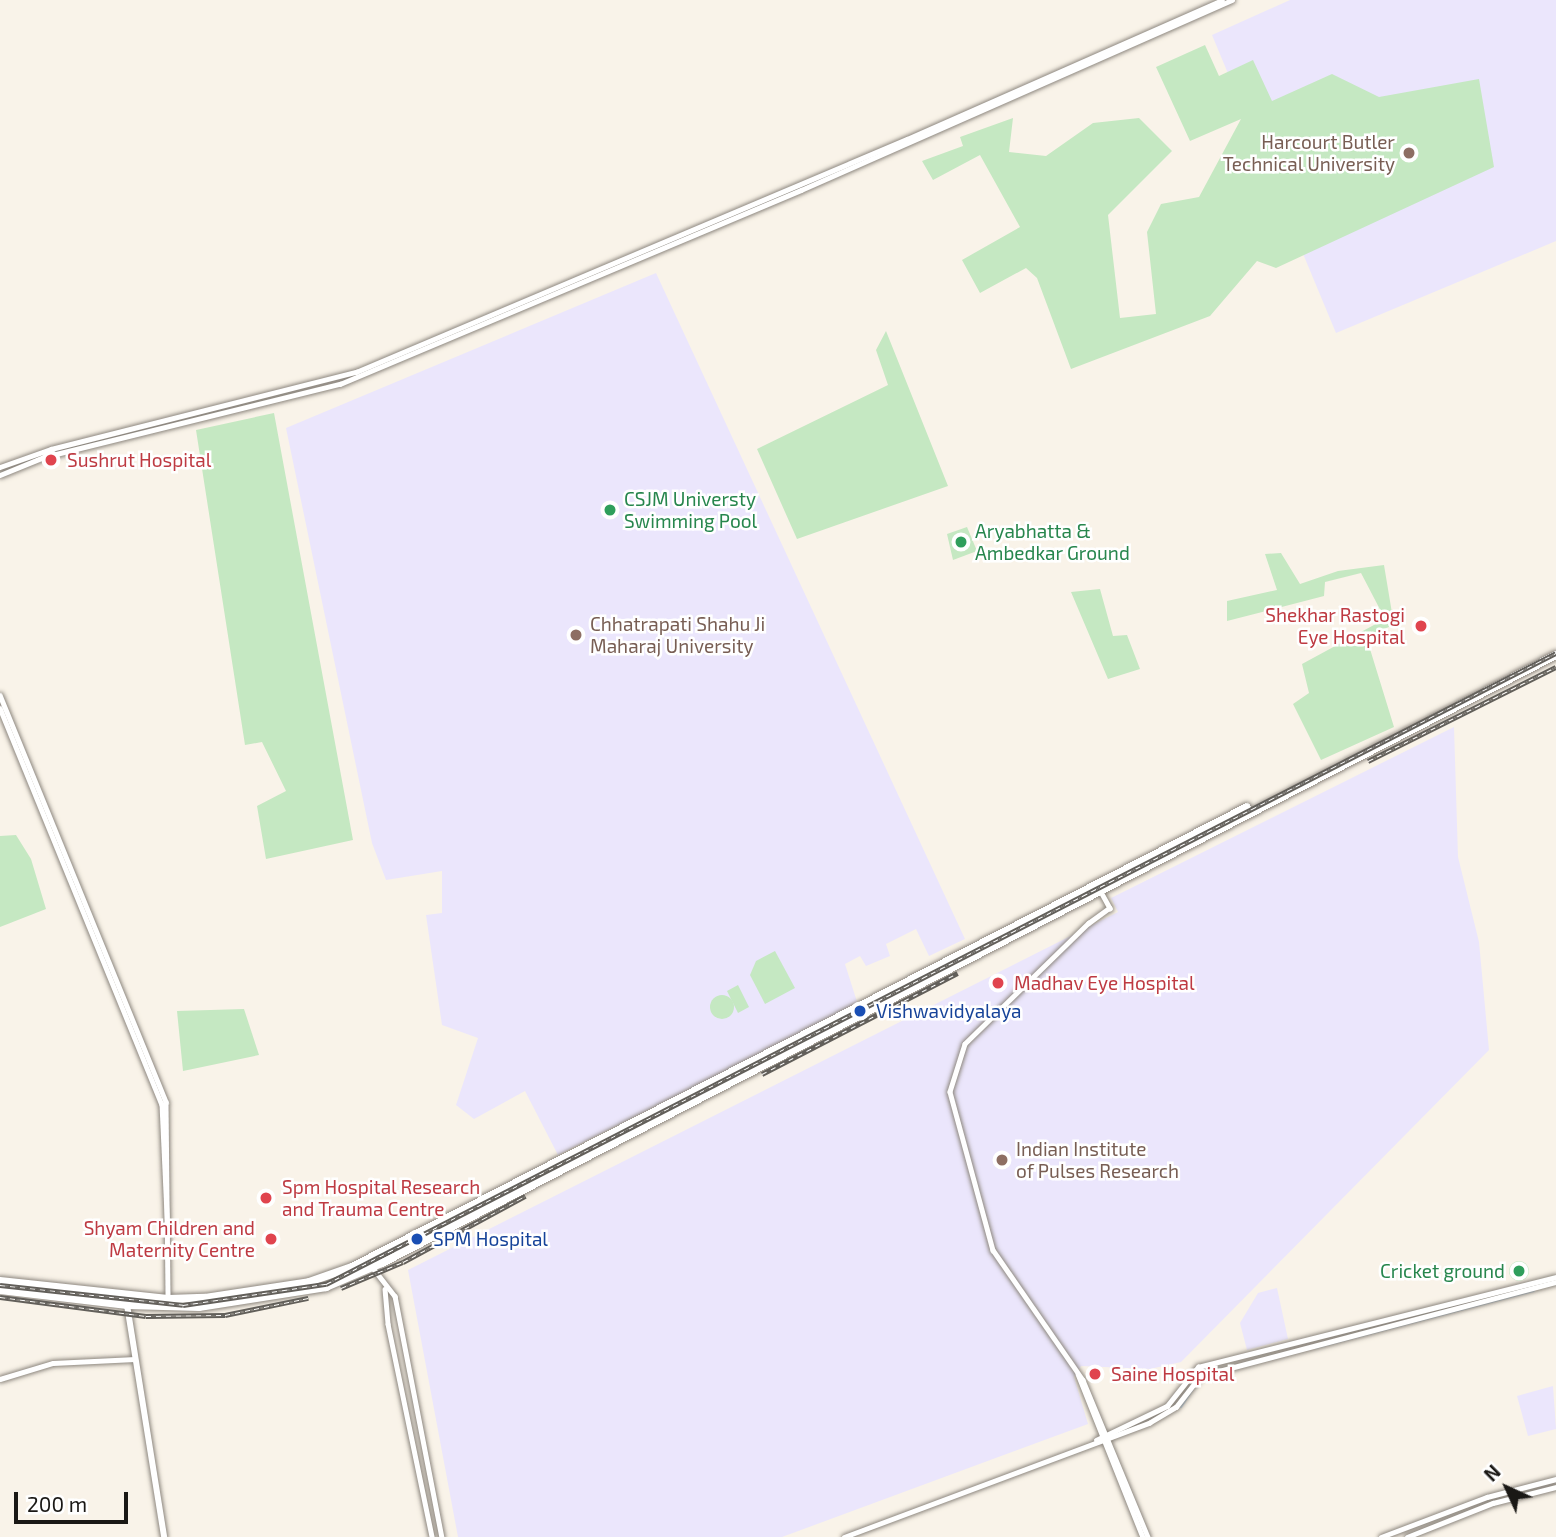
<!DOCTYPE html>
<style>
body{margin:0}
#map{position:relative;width:1556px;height:1537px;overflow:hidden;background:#f9f3e9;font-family:"Exo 2",sans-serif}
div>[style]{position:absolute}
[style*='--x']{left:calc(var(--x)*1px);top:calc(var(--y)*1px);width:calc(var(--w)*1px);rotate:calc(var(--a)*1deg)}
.education>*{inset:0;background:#ebe6fc}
.green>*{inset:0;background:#c5e8c2}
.round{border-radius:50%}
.stream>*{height:2px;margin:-1px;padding:0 1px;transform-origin:1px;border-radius:1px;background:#b4d6f4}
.roads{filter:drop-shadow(0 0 2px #8d877f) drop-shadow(0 0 2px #8d877f)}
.minor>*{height:4.5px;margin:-2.25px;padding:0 2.25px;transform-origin:2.25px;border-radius:2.25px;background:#fff}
.major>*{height:6px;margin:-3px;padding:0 3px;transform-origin:3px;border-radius:3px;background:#fff}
.highway>*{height:8px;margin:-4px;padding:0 4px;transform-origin:4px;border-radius:4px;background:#fff}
.rail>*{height:4.5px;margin-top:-2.25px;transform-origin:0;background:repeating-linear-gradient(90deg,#fff 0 5px,#625f5a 0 10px);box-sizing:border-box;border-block:2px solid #625f5a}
.dots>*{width:19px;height:19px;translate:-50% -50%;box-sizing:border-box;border:4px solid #fff;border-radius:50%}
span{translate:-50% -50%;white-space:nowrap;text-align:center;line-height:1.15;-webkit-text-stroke:5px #fff;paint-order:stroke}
.education-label{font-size:19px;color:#785e54}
.right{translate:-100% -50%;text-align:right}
.left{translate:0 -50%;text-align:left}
.health-label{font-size:19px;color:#be3a42}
.leisure-label{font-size:19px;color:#27864d}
.transit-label{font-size:19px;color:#164399}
.north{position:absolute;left:1472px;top:1453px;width:70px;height:70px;-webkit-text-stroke:5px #fff;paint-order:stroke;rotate:315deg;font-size:19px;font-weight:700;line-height:28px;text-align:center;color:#1a1815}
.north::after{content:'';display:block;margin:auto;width:24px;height:32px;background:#1a1815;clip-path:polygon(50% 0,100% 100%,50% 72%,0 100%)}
.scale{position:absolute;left:14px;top:1492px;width:114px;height:32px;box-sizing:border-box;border:4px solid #1a1815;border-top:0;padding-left:9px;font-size:21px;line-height:24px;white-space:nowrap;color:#1a1815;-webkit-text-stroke:5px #fff;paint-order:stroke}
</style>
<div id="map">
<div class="education">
<i style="clip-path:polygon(1290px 0,1556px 0,1556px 241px,1336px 333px,1212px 35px)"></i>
<i style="clip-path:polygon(656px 273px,965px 939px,929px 956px,916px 929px,886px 944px,890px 956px,866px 966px,860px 956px,845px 964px,858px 1005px,558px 1155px,525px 1091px,474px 1119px,456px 1105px,478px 1038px,442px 1025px,426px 915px,442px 913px,442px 871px,386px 880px,372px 843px,286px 428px)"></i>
<i style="clip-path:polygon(1454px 727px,1458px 857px,1479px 942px,1489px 1050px,1181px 1362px,1150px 1369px,1081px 1366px,1074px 1377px,1088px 1424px,782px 1537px,458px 1537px,408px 1270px,1118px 912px,1111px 898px)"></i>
<i style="clip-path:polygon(1277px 1288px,1288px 1339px,1247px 1350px,1240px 1323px,1258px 1293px)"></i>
<i style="clip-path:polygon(1553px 1386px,1556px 1429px,1528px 1436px,1517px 1396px)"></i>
</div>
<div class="green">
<i style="clip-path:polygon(1205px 45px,1219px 76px,1253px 60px,1272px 101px,1332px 74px,1379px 97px,1479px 79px,1494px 167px,1276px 268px,1257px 261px,1210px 316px,1071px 369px,1037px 278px,1026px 268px,980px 293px,962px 260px,1020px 227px,980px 155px,933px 180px,922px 161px,963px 146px,960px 137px,1013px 118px,1009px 152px,1046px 156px,1093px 123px,1139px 118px,1172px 151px,1108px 215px,1120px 318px,1156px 314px,1147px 232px,1161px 204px,1199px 197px,1241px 119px,1190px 141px,1156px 67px)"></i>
<i style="clip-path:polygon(886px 331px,948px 486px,797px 539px,757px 449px,888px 385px,876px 350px)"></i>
<i style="clip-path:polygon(274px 413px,353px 840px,266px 859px,257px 806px,286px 791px,262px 742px,245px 745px,196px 430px)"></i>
<i style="clip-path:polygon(967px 527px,977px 551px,953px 560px,947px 534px)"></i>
<i style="clip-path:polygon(1281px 553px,1300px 584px,1338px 571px,1384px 565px,1394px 625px,1366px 636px,1394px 727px,1321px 760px,1293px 704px,1309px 693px,1302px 664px,1385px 619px,1361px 573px,1325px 582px,1324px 596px,1227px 621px,1227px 601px,1277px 590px,1265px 554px)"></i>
<i style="clip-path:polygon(1100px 589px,1113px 636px,1127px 635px,1140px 669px,1108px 679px,1071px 592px)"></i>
<i style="clip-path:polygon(16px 835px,31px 859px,46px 909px,0 927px,0 836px)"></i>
<i style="clip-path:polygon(775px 951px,795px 988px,765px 1004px,750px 975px,756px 961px)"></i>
<i style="clip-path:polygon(738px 985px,749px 1007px,738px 1013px,727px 991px)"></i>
<i class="round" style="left:710px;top:995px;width:24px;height:24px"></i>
<i style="clip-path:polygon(244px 1009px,259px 1055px,183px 1071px,177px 1011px)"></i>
<i class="round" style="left:1509px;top:1261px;width:20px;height:20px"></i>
</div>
<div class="stream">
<i style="--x:1315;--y:1348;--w:226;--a:-14.6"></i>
<i style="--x:1181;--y:1407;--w:29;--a:-56"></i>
</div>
<div class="roads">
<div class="minor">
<i style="--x:0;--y:467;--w:54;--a:-19.4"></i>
<i style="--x:51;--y:449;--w:315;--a:-14.2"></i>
<i style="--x:356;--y:372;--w:598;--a:-22.92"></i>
<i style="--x:907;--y:139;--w:344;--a:-23.8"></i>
<i style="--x:0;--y:475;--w:48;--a:-22.2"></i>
<i style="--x:44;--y:457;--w:305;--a:-13.9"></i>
<i style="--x:340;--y:384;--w:500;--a:-22.82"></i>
<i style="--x:801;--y:190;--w:471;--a:-23.8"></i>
<i style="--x:0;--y:695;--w:440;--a:67.8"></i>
<i style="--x:166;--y:1102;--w:196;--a:89.4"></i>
<i style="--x:0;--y:708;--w:428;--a:67.8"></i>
<i style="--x:162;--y:1104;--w:131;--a:87.4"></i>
<i style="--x:1100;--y:890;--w:21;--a:61"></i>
<i style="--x:1110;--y:908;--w:26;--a:144"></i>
<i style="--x:1089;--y:923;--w:173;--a:135.7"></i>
<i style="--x:965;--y:1044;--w:50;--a:107.4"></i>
<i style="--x:950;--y:1092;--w:164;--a:74.8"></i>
<i style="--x:993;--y:1250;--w:158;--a:55.3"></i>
<i style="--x:1083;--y:1380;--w:170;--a:67.5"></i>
<i style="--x:373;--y:1268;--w:36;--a:52"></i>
<i style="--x:395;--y:1296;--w:246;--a:79"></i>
<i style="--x:385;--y:1289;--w:35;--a:85"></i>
<i style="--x:388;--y:1324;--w:217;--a:78.3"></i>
<i style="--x:1078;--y:1374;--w:175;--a:68.3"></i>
<i style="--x:0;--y:1379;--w:55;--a:-16.8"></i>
<i style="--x:53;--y:1363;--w:82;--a:-2.8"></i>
<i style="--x:1096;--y:1440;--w:79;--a:-25.6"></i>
<i style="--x:1167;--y:1406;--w:50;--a:-51.5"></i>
<i style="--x:1198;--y:1367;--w:369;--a:-14.1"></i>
<i style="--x:844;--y:1537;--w:326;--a:-20.5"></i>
<i style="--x:1149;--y:1423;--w:31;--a:-31"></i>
<i style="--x:1176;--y:1407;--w:39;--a:-52"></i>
<i style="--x:1200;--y:1376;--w:368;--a:-14.8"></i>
<i style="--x:1381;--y:1537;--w:113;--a:-20.7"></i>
<i style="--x:1487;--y:1497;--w:71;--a:-14.6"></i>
<i style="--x:1407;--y:1537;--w:92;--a:-21.6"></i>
<i style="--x:1493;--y:1503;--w:65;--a:-14.3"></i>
</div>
<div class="major">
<i style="--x:127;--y:1305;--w:235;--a:80.9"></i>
</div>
<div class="highway">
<i style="--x:0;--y:1281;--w:169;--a:6.1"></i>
<i style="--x:168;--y:1299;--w:37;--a:-2"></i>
<i style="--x:205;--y:1298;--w:105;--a:-8.7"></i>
<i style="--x:309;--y:1282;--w:46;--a:-19.2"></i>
<i style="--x:352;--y:1267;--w:1006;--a:-27.2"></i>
<i style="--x:0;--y:1290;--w:128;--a:6.7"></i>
<i style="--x:127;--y:1305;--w:72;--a:1.6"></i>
<i style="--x:199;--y:1307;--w:129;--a:-8.9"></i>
<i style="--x:326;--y:1287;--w:61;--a:-23.2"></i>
<i style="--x:382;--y:1263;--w:1322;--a:-27.38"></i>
</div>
</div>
<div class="rail">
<i style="--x:1368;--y:761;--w:210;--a:-26.6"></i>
<i style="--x:762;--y:1074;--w:220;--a:-27.3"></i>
<i style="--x:0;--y:1285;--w:184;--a:6.2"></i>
<i style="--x:183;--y:1305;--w:145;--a:-8.4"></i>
<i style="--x:326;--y:1284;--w:1382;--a:-27.16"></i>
<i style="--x:341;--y:1288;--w:67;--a:-22.8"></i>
<i style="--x:403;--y:1262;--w:139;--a:-28.4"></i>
<i style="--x:0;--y:1297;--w:147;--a:7.4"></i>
<i style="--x:146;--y:1316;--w:79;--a:-0.7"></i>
<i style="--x:225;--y:1315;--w:85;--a:-11.6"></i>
</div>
<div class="dots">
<i style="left:1409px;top:153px;background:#8d6e63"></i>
<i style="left:51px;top:460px;background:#e0444e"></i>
<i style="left:610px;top:510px;background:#2e9e5b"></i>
<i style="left:961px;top:542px;background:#2e9e5b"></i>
<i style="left:1421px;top:626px;background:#e0444e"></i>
<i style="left:576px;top:635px;background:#8d6e63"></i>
<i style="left:998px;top:983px;background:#e0444e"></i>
<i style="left:860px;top:1011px;background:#1a4fb4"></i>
<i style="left:1002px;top:1160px;background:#8d6e63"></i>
<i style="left:266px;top:1198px;background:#e0444e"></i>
<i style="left:271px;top:1239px;background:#e0444e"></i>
<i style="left:417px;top:1239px;background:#1a4fb4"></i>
<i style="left:1519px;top:1271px;background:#2e9e5b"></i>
<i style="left:1095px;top:1374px;background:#e0444e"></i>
</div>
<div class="education-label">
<span class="right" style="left:1395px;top:153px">Harcourt Butler<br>Technical University</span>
<span class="left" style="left:590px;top:635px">Chhatrapati Shahu Ji<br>Maharaj University</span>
<span class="left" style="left:1016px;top:1160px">Indian Institute<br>of Pulses Research</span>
</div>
<div class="health-label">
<span class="left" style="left:67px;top:460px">Sushrut Hospital</span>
<span class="right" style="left:1405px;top:626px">Shekhar Rastogi<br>Eye Hospital</span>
<span class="left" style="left:1014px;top:983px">Madhav Eye Hospital</span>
<span class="left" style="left:282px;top:1198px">Spm Hospital Research<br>and Trauma Centre</span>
<span class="right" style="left:255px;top:1239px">Shyam Children and<br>Maternity Centre</span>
<span class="left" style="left:1111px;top:1374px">Saine Hospital</span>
</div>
<div class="leisure-label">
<span class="left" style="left:624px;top:510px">CSJM Universty<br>Swimming Pool</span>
<span class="left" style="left:975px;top:542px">Aryabhatta &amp;<br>Ambedkar Ground</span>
<span class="right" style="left:1505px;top:1271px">Cricket ground</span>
</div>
<div class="transit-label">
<span class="left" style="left:876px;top:1011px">Vishwavidyalaya</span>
<span class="left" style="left:433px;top:1239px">SPM Hospital</span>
</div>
<div class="north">N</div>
<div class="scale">200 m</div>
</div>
